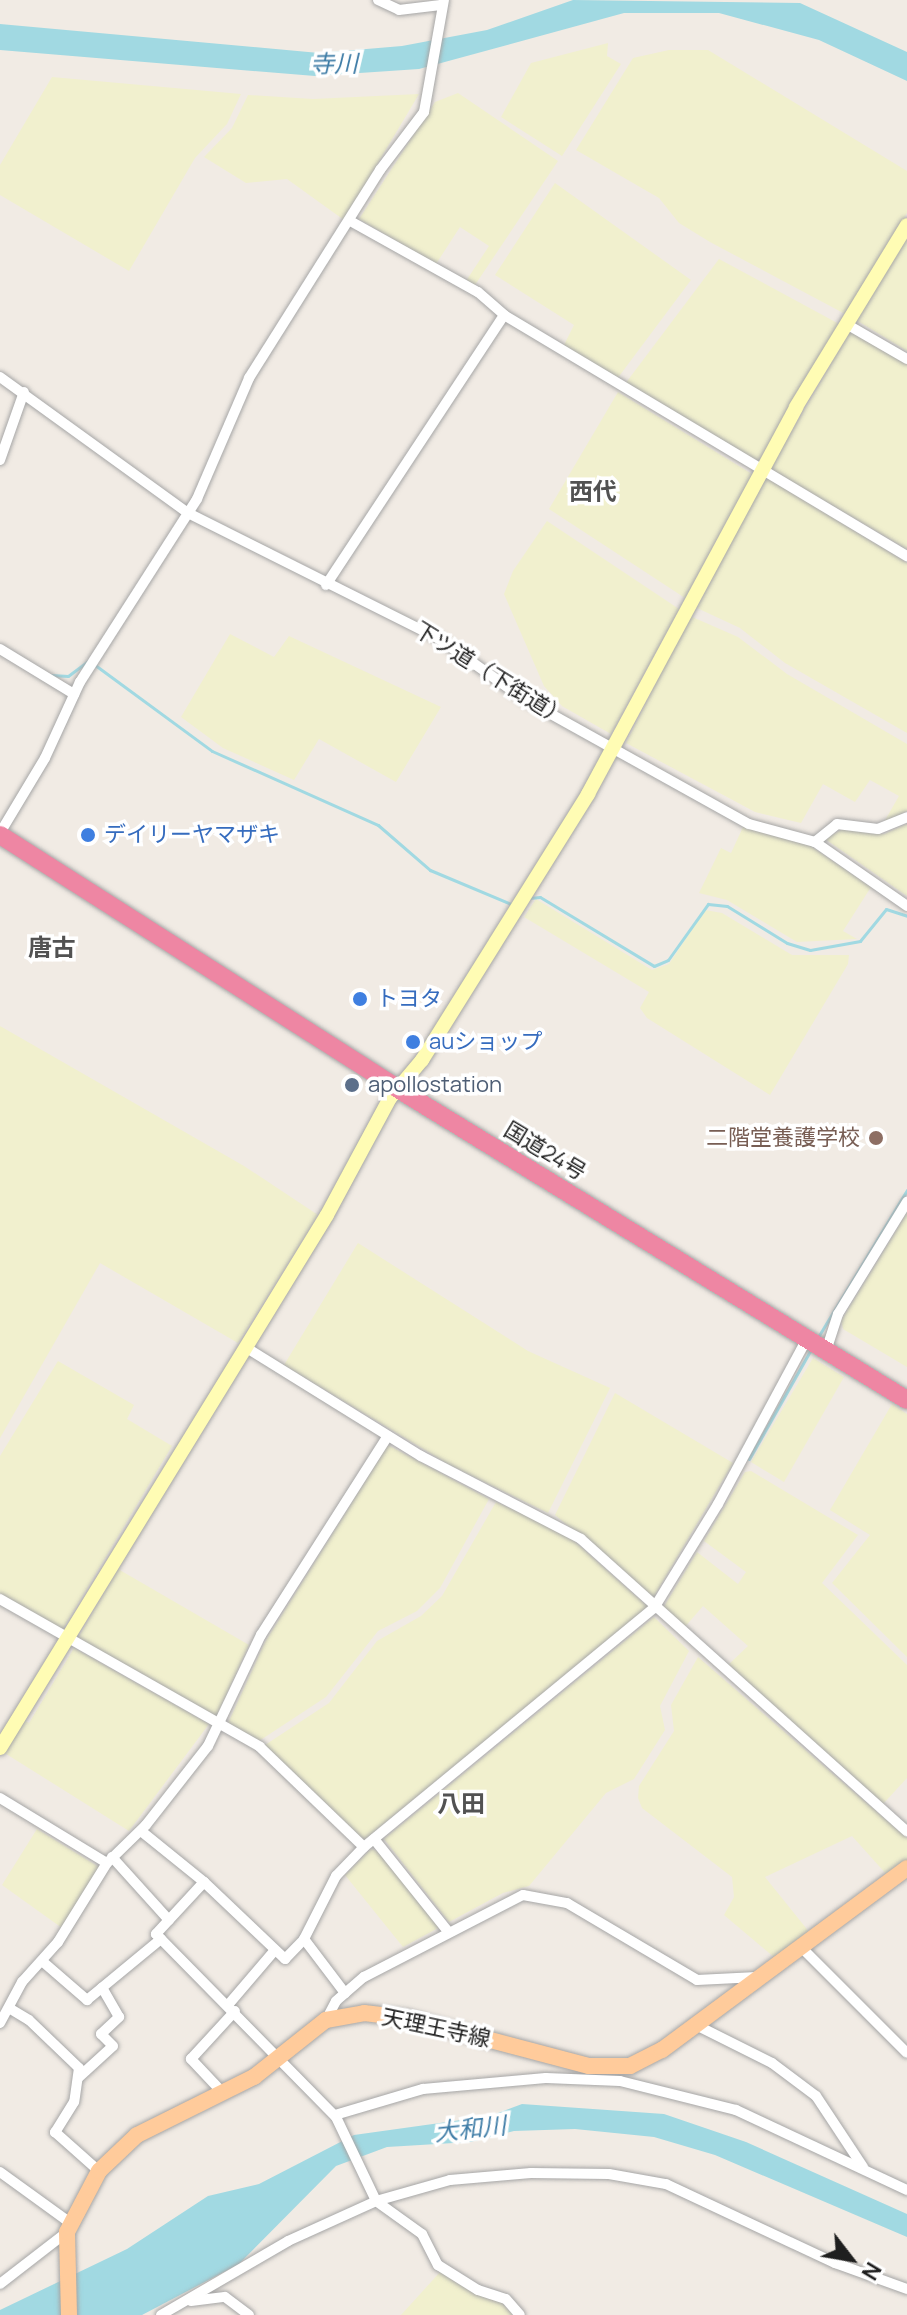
<!DOCTYPE html>
<meta charset="utf-8">
<style>
body{margin:0}
#map{position:relative;width:907px;height:2315px;overflow:hidden;background:#f1ebe4;font-family:Manrope,"Noto Sans JP",sans-serif}
div>[style]{position:absolute}
[style*='--x']{left:calc(var(--x)*1px);top:calc(var(--y)*1px);width:calc(var(--w)*1px);rotate:calc(var(--a)*1deg)}
.farmland>*{inset:0;background:#f1f0ce}
.water>*{inset:0;background:#a1d9e2}
.stream>*{height:3px;margin:-1.5px;padding:0 1.5px;transform-origin:1.5px;border-radius:1.5px;background:#a1d9e2}
.roads{filter:drop-shadow(0 0 2px #a6a6a6) drop-shadow(0 0 2px #a6a6a6)}
.street>*{height:10px;margin:-5px;padding:0 5px;transform-origin:5px;border-radius:5px;background:#fff}
.secondary>*{height:14px;margin:-7px;padding:0 7px;transform-origin:7px;border-radius:7px;background:#fffcb4}
.primary>*{height:16px;margin:-8px;padding:0 8px;transform-origin:8px;border-radius:8px;background:#ffcb9b}
.highway>*{height:18px;margin:-9px;padding:0 9px;transform-origin:9px;border-radius:9px;background:#ee86a3}
.dots>*{width:22px;height:22px;translate:-50% -50%;box-sizing:border-box;border:4px solid #fff;border-radius:50%}
span{translate:-50% -50%;white-space:nowrap;text-align:center;line-height:1.15;-webkit-text-stroke:7px #fff;paint-order:stroke}
.street-label{font-size:22px;color:#1f1f1f}
.shop-label{font-size:22px;color:#366cbe}
.left{translate:0 -50%;text-align:left}
.service-label{font-size:22px;color:#4e5e75}
.education-label{font-size:22px;color:#785e54}
.right{translate:-100% -50%;text-align:right}
.water-label{font-size:24px;color:#3e7ca6;font-style:italic}
.neighbourhood-label{font-size:24px;color:#525252;font-weight:700}
.north{position:absolute;left:811px;top:2219px;width:80px;height:80px;-webkit-text-stroke:6px #fff;paint-order:stroke;rotate:121deg;font-size:22px;font-weight:700;line-height:32px;text-align:center;color:#1f1f1f}
.north::after{content:'';display:block;margin:auto;width:28px;height:36px;background:#1f1f1f;clip-path:polygon(50% 0,100% 100%,50% 72%,0 100%)}
</style>
<div id="map">
<div class="farmland">
<i style="clip-path:polygon(608px 43px,607px 56px,621px 64px,562px 156px,501px 117px,531px 63px)"></i>
<i style="clip-path:polygon(669px 50px,708px 50px,907px 171px,907px 213px,847px 315px,710px 242px,679px 223px,659px 198px,576px 150px,633px 58px)"></i>
<i style="clip-path:polygon(52px 77px,241px 94px,227px 124px,195px 158px,129px 271px,0 195px,0 165px)"></i>
<i style="clip-path:polygon(458px 93px,558px 161px,475px 285px,466px 281px,489px 246px,460px 227px,436px 264px,359px 219px,435px 102px)"></i>
<i style="clip-path:polygon(419px 94px,344px 220px,287px 179px,246px 183px,204px 157px,232px 128px,248px 95px,313px 99px)"></i>
<i style="clip-path:polygon(555px 183px,691px 280px,617px 379px,563px 347px,574px 325px,495px 275px)"></i>
<i style="clip-path:polygon(907px 235px,907px 351px,856px 320px)"></i>
<i style="clip-path:polygon(719px 259px,841px 325px,757px 464px,625px 384px)"></i>
<i style="clip-path:polygon(851px 330px,907px 364px,907px 549px,770px 469px)"></i>
<i style="clip-path:polygon(618px 392px,752px 474px,685px 598px,549px 509px)"></i>
<i style="clip-path:polygon(764px 476px,907px 563px,907px 733px,785px 663px,740px 628px,697px 608px)"></i>
<i style="clip-path:polygon(547px 521px,679px 609px,611px 734px,562px 706px,544px 686px,504px 594px,513px 571px)"></i>
<i style="clip-path:polygon(690px 616px,738px 637px,787px 674px,907px 744px,907px 811px,884px 822px,899px 796px,870px 780px,855px 802px,823px 784px,801px 823px,755px 812px,626px 743px)"></i>
<i style="clip-path:polygon(230px 634px,274px 657px,289px 636px,441px 707px,396px 782px,319px 739px,294px 780px,223px 748px,181px 717px)"></i>
<i style="clip-path:polygon(907px 824px,907px 896px,825px 839px,843px 829px,884px 834px)"></i>
<i style="clip-path:polygon(744px 825px,806px 843px,871px 887px,843px 931px,857px 939px,797px 942px,727px 900px,699px 893px,721px 848px,731px 853px)"></i>
<i style="clip-path:polygon(536px 899px,652px 970px,669px 964px,705px 910px,722px 913px,792px 955px,849px 955px,848px 964px,770px 1095px,647px 1018px,640px 1008px,649px 992px,524px 917px)"></i>
<i style="clip-path:polygon(0 1026px,244px 1166px,318px 1215px,238px 1343px,100px 1263px,0 1438px)"></i>
<i style="clip-path:polygon(907px 1213px,907px 1367px,843px 1329px,841px 1321px)"></i>
<i style="clip-path:polygon(358px 1243px,528px 1351px,610px 1388px,548px 1513px,448px 1464px,284px 1365px)"></i>
<i style="clip-path:polygon(813px 1358px,844px 1377px,784px 1482px,751px 1462px)"></i>
<i style="clip-path:polygon(58px 1361px,134px 1405px,127px 1419px,172px 1446px,61px 1632px,0 1594px,0 1456px)"></i>
<i style="clip-path:polygon(615px 1393px,733px 1463px,653px 1598px,555px 1515px)"></i>
<i style="clip-path:polygon(892px 1404px,907px 1414px,907px 1657px,832px 1583px,870px 1535px,830px 1510px)"></i>
<i style="clip-path:polygon(388px 1445px,489px 1499px,440px 1588px,417px 1611px,378px 1631px,326px 1697px,259px 1741px,228px 1723px,265px 1642px)"></i>
<i style="clip-path:polygon(751px 1471px,858px 1535px,822px 1583px,907px 1665px,907px 1778px,883px 1804px,726px 1667px,748px 1646px,703px 1606px,684px 1628px,663px 1608px,697px 1552px,738px 1584px,746px 1572px,704px 1541px,745px 1472px)"></i>
<i style="clip-path:polygon(496px 1502px,564px 1532px,648px 1607px,364px 1840px,265px 1745px,329px 1703px,377px 1641px,421px 1616px,442px 1596px)"></i>
<i style="clip-path:polygon(118px 1569px,249px 1645px,216px 1717px,77px 1640px)"></i>
<i style="clip-path:polygon(654px 1617px,689px 1651px,660px 1706px,665px 1730px,634px 1779px,606px 1793px,529px 1886px,503px 1893px,449px 1922px,384px 1839px)"></i>
<i style="clip-path:polygon(74px 1648px,209px 1724px,129px 1831px,3px 1752px,22px 1719px,29px 1723px)"></i>
<i style="clip-path:polygon(698px 1657px,907px 1838px,907px 1861px,888px 1876px,852px 1836px,765px 1877px,810px 1933px,775px 1958px,724px 1915px,734px 1897px,732px 1877px,642px 1808px,638px 1798px,639px 1786px,674px 1731px,671px 1705px)"></i>
<i style="clip-path:polygon(37px 1829px,99px 1867px,62px 1928px,2px 1885px)"></i>
<i style="clip-path:polygon(371px 1849px,377px 1851px,440px 1927px,403px 1947px,345px 1875px)"></i>
<i style="clip-path:polygon(441px 2271px,502px 2303px,513px 2315px,401px 2315px)"></i>
</div>
<div class="water">
<i style="clip-path:polygon(573px 0,800px 3px,907px 52px,907px 81px,819px 40px,719px 13px,624px 13px,419px 69px,315px 76px,0 50px,0 24px,319px 53px,402px 46px,487px 30px)"></i>
<i style="clip-path:polygon(522px 2104px,664px 2114px,746px 2142px,907px 2214px,907px 2237px,715px 2155px,654px 2137px,575px 2129px,514px 2131px,470px 2142px,387px 2147px,336px 2166px,239px 2264px,142px 2315px,0 2315px,0 2310px,127px 2249px,208px 2196px,259px 2184px,354px 2135px,490px 2116px)"></i>
</div>
<div class="stream">
<i style="--x:95;--y:665;--w:145;--a:36.3"></i>
<i style="--x:212;--y:751;--w:182;--a:24"></i>
<i style="--x:378;--y:825;--w:69;--a:40.9"></i>
<i style="--x:430;--y:870;--w:88;--a:22.8"></i>
<i style="--x:51;--y:675;--w:17;--a:3"></i>
<i style="--x:68;--y:676;--w:26;--a:-37"></i>
<i style="--x:529;--y:898;--w:11;--a:-5"></i>
<i style="--x:540;--y:897;--w:133;--a:31.2"></i>
<i style="--x:654;--y:966;--w:15;--a:-23"></i>
<i style="--x:668;--y:960;--w:69;--a:-54.5"></i>
<i style="--x:708;--y:904;--w:19;--a:6"></i>
<i style="--x:727;--y:906;--w:70;--a:31.7"></i>
<i style="--x:787;--y:943;--w:24;--a:17"></i>
<i style="--x:810;--y:950;--w:51;--a:-10.2"></i>
<i style="--x:860;--y:941;--w:41;--a:-50.9"></i>
<i style="--x:886;--y:909;--w:22;--a:18"></i>
<i style="--x:818;--y:1337;--w:172;--a:-58.8"></i>
<i style="--x:749;--y:1459;--w:124;--a:-60.5"></i>
</div>
<div class="roads">
<div class="street">
<i style="--x:378;--y:0;--w:23;--a:25"></i>
<i style="--x:399;--y:10;--w:42;--a:-6.8"></i>
<i style="--x:352;--y:222;--w:144;--a:29.1"></i>
<i style="--x:478;--y:292;--w:35;--a:41"></i>
<i style="--x:504;--y:315;--w:470;--a:30.9"></i>
<i style="--x:848;--y:325;--w:68;--a:30"></i>
<i style="--x:0;--y:377;--w:232;--a:35.9"></i>
<i style="--x:188;--y:513;--w:280;--a:26.6"></i>
<i style="--x:438;--y:638;--w:105;--a:35.3"></i>
<i style="--x:524;--y:699;--w:257;--a:29.1"></i>
<i style="--x:749;--y:824;--w:68;--a:15.3"></i>
<i style="--x:815;--y:842;--w:112;--a:34.8"></i>
<i style="--x:0;--y:460;--w:72;--a:-70.6"></i>
<i style="--x:326;--y:585;--w:323;--a:-56.6"></i>
<i style="--x:0;--y:649;--w:87;--a:31.3"></i>
<i style="--x:0;--y:833;--w:87;--a:-59"></i>
<i style="--x:45;--y:758;--w:84;--a:-65.3"></i>
<i style="--x:80;--y:682;--w:217;--a:-57.4"></i>
<i style="--x:197;--y:499;--w:132;--a:-66.7"></i>
<i style="--x:249;--y:378;--w:246;--a:-57.8"></i>
<i style="--x:380;--y:170;--w:73;--a:-52.8"></i>
<i style="--x:424;--y:112;--w:114;--a:-79.9"></i>
<i style="--x:815;--y:842;--w:28;--a:-39"></i>
<i style="--x:837;--y:824;--w:41;--a:7"></i>
<i style="--x:878;--y:829;--w:31;--a:-22"></i>
<i style="--x:245;--y:1347;--w:207;--a:31.8"></i>
<i style="--x:421;--y:1456;--w:180;--a:27.4"></i>
<i style="--x:581;--y:1539;--w:438;--a:41.9"></i>
<i style="--x:826;--y:1351;--w:39;--a:-72"></i>
<i style="--x:838;--y:1314;--w:132;--a:-58.4"></i>
<i style="--x:0;--y:1599;--w:299;--a:29.6"></i>
<i style="--x:260;--y:1747;--w:144;--a:43.9"></i>
<i style="--x:0;--y:1798;--w:125;--a:31.3"></i>
<i style="--x:141;--y:1831;--w:81;--a:39"></i>
<i style="--x:204;--y:1882;--w:112;--a:43.5"></i>
<i style="--x:285;--y:1959;--w:28;--a:-46"></i>
<i style="--x:304;--y:1939;--w:71;--a:-63.1"></i>
<i style="--x:336;--y:1876;--w:40;--a:-46"></i>
<i style="--x:364;--y:1847;--w:376;--a:-39.5"></i>
<i style="--x:654;--y:1608;--w:122;--a:-58.4"></i>
<i style="--x:718;--y:1504;--w:187;--a:-61.7"></i>
<i style="--x:374;--y:1839;--w:117;--a:51.3"></i>
<i style="--x:112;--y:1857;--w:85;--a:47.9"></i>
<i style="--x:204;--y:1882;--w:71;--a:132.7"></i>
<i style="--x:156;--y:1934;--w:257;--a:45.5"></i>
<i style="--x:336;--y:2117;--w:93;--a:64.5"></i>
<i style="--x:376;--y:2201;--w:57;--a:35.7"></i>
<i style="--x:422;--y:2234;--w:35;--a:63"></i>
<i style="--x:438;--y:2265;--w:47;--a:32"></i>
<i style="--x:478;--y:2290;--w:29;--a:18"></i>
<i style="--x:506;--y:2299;--w:21;--a:49"></i>
<i style="--x:304;--y:1939;--w:68;--a:52.8"></i>
<i style="--x:802;--y:1948;--w:148;--a:45"></i>
<i style="--x:42;--y:1961;--w:60;--a:40.9"></i>
<i style="--x:87;--y:2000;--w:96;--a:-39.5"></i>
<i style="--x:228;--y:2005;--w:72;--a:-49.5"></i>
<i style="--x:9;--y:2008;--w:23;--a:31"></i>
<i style="--x:29;--y:2020;--w:69;--a:43.8"></i>
<i style="--x:79;--y:2068;--w:34;--a:98"></i>
<i style="--x:74;--y:2102;--w:36;--a:122"></i>
<i style="--x:55;--y:2132;--w:59;--a:41.6"></i>
<i style="--x:326;--y:2020;--w:21;--a:-62"></i>
<i style="--x:336;--y:2001;--w:37;--a:-41"></i>
<i style="--x:364;--y:1977;--w:179;--a:-27.3"></i>
<i style="--x:523;--y:1895;--w:45;--a:10.3"></i>
<i style="--x:567;--y:1903;--w:151;--a:30.6"></i>
<i style="--x:697;--y:1980;--w:60;--a:-2.9"></i>
<i style="--x:0;--y:2023;--w:47;--a:-61.8"></i>
<i style="--x:22;--y:1982;--w:54;--a:-48"></i>
<i style="--x:58;--y:1942;--w:93;--a:-58.2"></i>
<i style="--x:107;--y:1863;--w:54;--a:-44.3"></i>
<i style="--x:146;--y:1825;--w:100;--a:-51.9"></i>
<i style="--x:208;--y:1746;--w:123;--a:-64.5"></i>
<i style="--x:261;--y:1635;--w:236;--a:-57.5"></i>
<i style="--x:696;--y:2025;--w:85;--a:26.6"></i>
<i style="--x:772;--y:2063;--w:55;--a:36.9"></i>
<i style="--x:816;--y:2096;--w:85;--a:56.5"></i>
<i style="--x:78;--y:2078;--w:47;--a:-42.4"></i>
<i style="--x:113;--y:2046;--w:17;--a:-135"></i>
<i style="--x:101;--y:2034;--w:25;--a:-43"></i>
<i style="--x:119;--y:2017;--w:34;--a:-120"></i>
<i style="--x:223;--y:2093;--w:47;--a:-133.3"></i>
<i style="--x:191;--y:2059;--w:65;--a:-47.5"></i>
<i style="--x:335;--y:2115;--w:92;--a:-16.5"></i>
<i style="--x:423;--y:2089;--w:123;--a:-5.1"></i>
<i style="--x:546;--y:2078;--w:74;--a:2.3"></i>
<i style="--x:620;--y:2081;--w:120;--a:14"></i>
<i style="--x:736;--y:2110;--w:189;--a:25.1"></i>
<i style="--x:0;--y:2172;--w:85;--a:35.9"></i>
<i style="--x:0;--y:2284;--w:85;--a:-37.8"></i>
<i style="--x:191;--y:2301;--w:34;--a:-7"></i>
<i style="--x:225;--y:2297;--w:30;--a:37"></i>
<i style="--x:161;--y:2315;--w:147;--a:-30.2"></i>
<i style="--x:288;--y:2241;--w:97;--a:-24.4"></i>
<i style="--x:376;--y:2201;--w:77;--a:-15.8"></i>
<i style="--x:450;--y:2180;--w:81;--a:-4.9"></i>
<i style="--x:531;--y:2173;--w:78;--a:0.7"></i>
<i style="--x:609;--y:2174;--w:58;--a:10"></i>
<i style="--x:666;--y:2184;--w:187;--a:25.1"></i>
<i style="--x:835;--y:2263;--w:77;--a:19.9"></i>
</div>
<div class="secondary">
<i style="--x:0;--y:1748;--w:625;--a:-58.47"></i>
<i style="--x:327;--y:1215;--w:133;--a:-61.7"></i>
<i style="--x:390;--y:1098;--w:50;--a:-49.9"></i>
<i style="--x:422;--y:1060;--w:314;--a:-58"></i>
<i style="--x:588;--y:794;--w:439;--a:-61.7"></i>
<i style="--x:796;--y:407;--w:213;--a:-58.6"></i>
</div>
<div class="primary">
<i style="--x:69;--y:2315;--w:83;--a:-91.4"></i>
<i style="--x:67;--y:2232;--w:69;--a:-62.3"></i>
<i style="--x:99;--y:2171;--w:52;--a:-43.5"></i>
<i style="--x:137;--y:2135;--w:131;--a:-26.4"></i>
<i style="--x:254;--y:2077;--w:92;--a:-38.4"></i>
<i style="--x:326;--y:2020;--w:39;--a:-10"></i>
<i style="--x:364;--y:2013;--w:43;--a:6.6"></i>
<i style="--x:407;--y:2018;--w:188;--a:14.8"></i>
<i style="--x:589;--y:2066;--w:41;--a:0"></i>
<i style="--x:630;--y:2066;--w:36;--a:-27"></i>
<i style="--x:662;--y:2050;--w:305;--a:-36.6"></i>
</div>
<div class="highway">
<i style="--x:0;--y:835;--w:472;--a:32.5"></i>
<i style="--x:398;--y:1089;--w:596;--a:31.43"></i>
</div>
</div>
<div class="dots">
<i style="left:88px;top:835px;background:#3f7fe0"></i>
<i style="left:360px;top:999px;background:#3f7fe0"></i>
<i style="left:413px;top:1042px;background:#3f7fe0"></i>
<i style="left:352px;top:1085px;background:#5c6f8a"></i>
<i style="left:876px;top:1138px;background:#8d6e63"></i>
</div>
<div class="street-label">
<span style="left:491px;top:674px;rotate:32deg">下ツ道（下街道）</span>
<span style="left:545px;top:1151px;rotate:31deg">国道24号</span>
<span style="left:436px;top:2028px;rotate:12deg">天理王寺線</span>
</div>
<div class="shop-label">
<span class="left" style="left:104px;top:835px">デイリーヤマザキ</span>
<span class="left" style="left:376px;top:999px">トヨタ</span>
<span class="left" style="left:429px;top:1042px">auショップ</span>
</div>
<div class="service-label">
<span class="left" style="left:368px;top:1085px">apollostation</span>
</div>
<div class="education-label">
<span class="right" style="left:860px;top:1138px">二階堂養護学校</span>
</div>
<div class="water-label">
<span style="left:334px;top:63px;rotate:-1deg">寺川</span>
<span style="left:470px;top:2128px;rotate:-6deg">大和川</span>
</div>
<div class="neighbourhood-label">
<span style="left:593px;top:491px">西代</span>
<span style="left:52px;top:947px">唐古</span>
<span style="left:461px;top:1803px">八田</span>
</div>
<div class="north">N</div>
</div>
